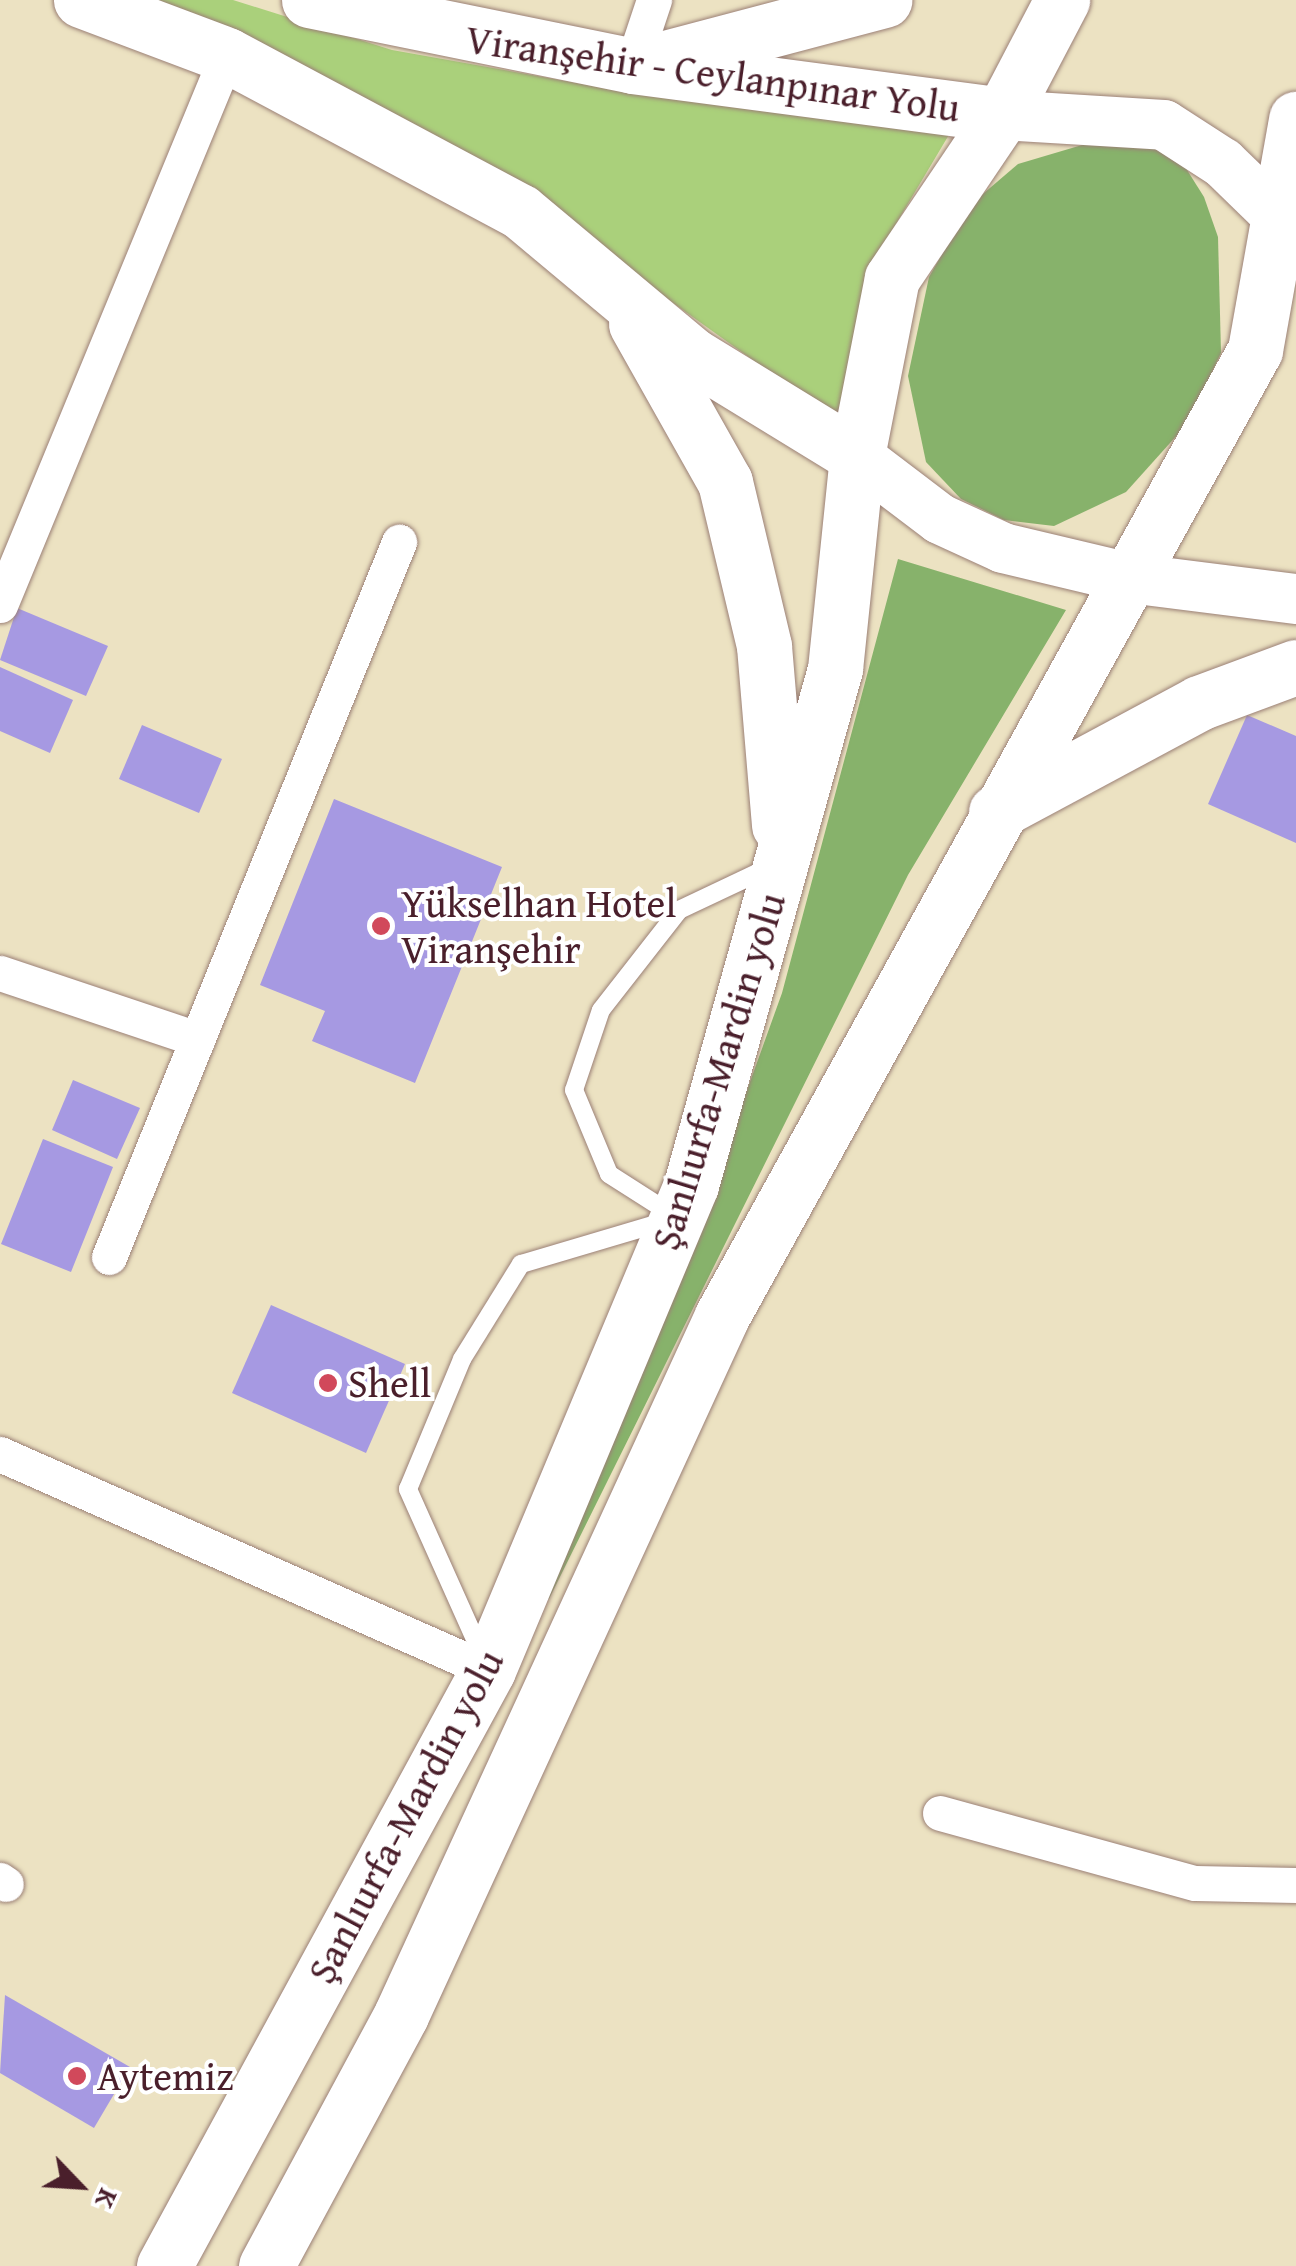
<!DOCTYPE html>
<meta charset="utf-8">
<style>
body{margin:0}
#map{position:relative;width:1296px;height:2266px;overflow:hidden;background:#ece2c2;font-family:"Gentium Book Plus",serif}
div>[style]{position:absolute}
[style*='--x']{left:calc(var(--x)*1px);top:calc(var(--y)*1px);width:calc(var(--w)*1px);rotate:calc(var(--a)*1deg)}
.green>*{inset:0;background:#aad07b}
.forest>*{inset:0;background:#87b26b}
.building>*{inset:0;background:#a699e2}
.roads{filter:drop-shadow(0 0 2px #9b8076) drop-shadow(0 0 2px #9b8076)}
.service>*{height:18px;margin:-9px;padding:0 9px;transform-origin:9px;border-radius:9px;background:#fff}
.minor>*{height:35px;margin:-17.5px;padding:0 17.5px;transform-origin:17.5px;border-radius:17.5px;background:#fff}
.secondary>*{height:50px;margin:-25px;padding:0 25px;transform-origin:25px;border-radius:25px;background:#fff}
.trunk>*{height:55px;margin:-27.5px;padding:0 27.5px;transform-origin:27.5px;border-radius:27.5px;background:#fff}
.dots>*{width:28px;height:28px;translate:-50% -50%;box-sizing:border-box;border:5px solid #fff;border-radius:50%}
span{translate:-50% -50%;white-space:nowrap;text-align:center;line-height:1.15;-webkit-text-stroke:8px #fff;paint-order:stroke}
.street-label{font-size:40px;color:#4a1f2b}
.poi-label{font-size:40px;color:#4a1f2b}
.left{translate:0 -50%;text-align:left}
.north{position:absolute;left:30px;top:2136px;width:100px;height:100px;-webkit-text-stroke:8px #fff;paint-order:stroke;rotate:115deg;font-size:28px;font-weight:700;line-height:40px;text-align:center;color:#4a1f2b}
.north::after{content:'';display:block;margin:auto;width:35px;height:45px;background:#4a1f2b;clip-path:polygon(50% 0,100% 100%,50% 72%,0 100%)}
</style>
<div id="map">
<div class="green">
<i style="clip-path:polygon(145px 0,233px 0,392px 50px,627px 92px,953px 128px,887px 239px,841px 423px,525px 197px)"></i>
</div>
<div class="forest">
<i style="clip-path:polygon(1109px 137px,1177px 154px,1204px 197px,1218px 237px,1221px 353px,1188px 423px,1126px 492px,1054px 526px,1004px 520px,961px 499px,926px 462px,908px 376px,929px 277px,970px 205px,1018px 164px)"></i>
<i style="clip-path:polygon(898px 559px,1066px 610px,908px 875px,549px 1599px,530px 1593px,686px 1259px,782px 993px)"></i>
</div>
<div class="building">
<i style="clip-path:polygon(17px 608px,108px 646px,86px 696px,0 660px)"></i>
<i style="clip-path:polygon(0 667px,73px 700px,50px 753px,0 731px)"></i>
<i style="clip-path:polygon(1247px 715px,1296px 736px,1296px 843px,1208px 804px)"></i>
<i style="clip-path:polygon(142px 725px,222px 759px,199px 813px,119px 779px)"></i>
<i style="clip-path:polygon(334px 799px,502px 867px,415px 1083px,312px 1041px,325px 1011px,260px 985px)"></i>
<i style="clip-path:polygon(73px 1080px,140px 1108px,117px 1159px,52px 1130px)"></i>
<i style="clip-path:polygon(43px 1139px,113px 1167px,71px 1272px,1px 1244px)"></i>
<i style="clip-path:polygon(271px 1305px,405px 1364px,366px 1453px,232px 1393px)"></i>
<i style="clip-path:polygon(5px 1995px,130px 2067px,94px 2128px,0 2073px)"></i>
</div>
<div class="roads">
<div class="service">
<i style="--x:673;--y:1215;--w:76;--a:-147.4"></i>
<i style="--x:609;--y:1174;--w:91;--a:-112.6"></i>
<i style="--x:574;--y:1090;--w:84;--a:-71.4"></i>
<i style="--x:601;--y:1010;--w:127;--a:-52"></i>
<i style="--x:679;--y:910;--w:101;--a:-25.3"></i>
<i style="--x:483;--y:1657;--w:184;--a:-114.1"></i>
<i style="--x:408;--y:1489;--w:141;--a:-67.4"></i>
<i style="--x:462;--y:1359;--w:112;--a:-58.2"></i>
<i style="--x:521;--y:1264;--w:148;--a:-16.5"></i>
</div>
<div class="minor">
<i style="--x:632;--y:66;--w:70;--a:-71.6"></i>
<i style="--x:0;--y:605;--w:595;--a:-67.57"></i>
<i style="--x:0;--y:973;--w:208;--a:18.5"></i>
<i style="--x:109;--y:1257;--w:772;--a:-67.92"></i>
<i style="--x:0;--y:1454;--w:534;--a:23.88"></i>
<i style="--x:940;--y:1813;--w:264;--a:15.4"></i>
<i style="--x:1195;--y:1883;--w:101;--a:1.1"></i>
<i style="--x:0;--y:1880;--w:7;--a:34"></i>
</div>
<div class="secondary">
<i style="--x:1002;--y:115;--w:162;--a:3.5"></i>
<i style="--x:1164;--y:125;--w:70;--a:32.8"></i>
<i style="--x:1223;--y:163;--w:102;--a:44.2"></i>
<i style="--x:857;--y:456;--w:104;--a:37.2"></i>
<i style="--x:940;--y:519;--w:69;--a:24.7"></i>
<i style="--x:1003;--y:548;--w:130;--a:13.4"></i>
<i style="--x:1129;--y:578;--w:168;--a:7.2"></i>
</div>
<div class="trunk">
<i style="--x:81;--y:0;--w:156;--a:20.6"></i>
<i style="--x:227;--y:55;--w:333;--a:28.1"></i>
<i style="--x:521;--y:212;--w:223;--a:39.9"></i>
<i style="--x:692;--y:355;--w:193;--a:31.5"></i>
<i style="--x:309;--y:0;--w:330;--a:11.5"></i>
<i style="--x:632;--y:66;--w:373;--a:7.5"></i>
<i style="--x:665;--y:58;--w:227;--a:-14.8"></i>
<i style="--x:636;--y:324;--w:181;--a:60.6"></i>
<i style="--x:725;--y:482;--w:169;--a:76.6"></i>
<i style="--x:764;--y:646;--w:180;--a:85.2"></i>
<i style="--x:996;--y:812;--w:230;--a:-28.2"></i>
<i style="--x:1199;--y:703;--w:103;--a:-20.4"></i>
<i style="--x:164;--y:2266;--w:678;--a:-61.47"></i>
<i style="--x:488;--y:1670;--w:526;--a:-67.29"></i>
<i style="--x:691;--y:1185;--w:536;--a:-74.41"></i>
<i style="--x:835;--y:669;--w:214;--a:-84.1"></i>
<i style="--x:857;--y:456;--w:181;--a:-78.9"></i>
<i style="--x:892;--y:278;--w:197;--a:-56"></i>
<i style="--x:1002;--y:115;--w:130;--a:-62.4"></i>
<i style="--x:266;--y:2266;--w:285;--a:-61.7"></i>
<i style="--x:401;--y:2015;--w:769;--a:-65.33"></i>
<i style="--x:722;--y:1316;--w:1103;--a:-61.11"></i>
<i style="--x:1255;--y:350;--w:235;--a:-79.9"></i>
</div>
</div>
<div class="dots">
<i style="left:381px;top:926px;background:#d1495b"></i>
<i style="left:328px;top:1383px;background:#d1495b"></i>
<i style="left:77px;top:2076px;background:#d1495b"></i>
</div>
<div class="street-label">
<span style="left:713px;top:73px;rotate:8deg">Viranşehir - Ceylanpınar Yolu</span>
<span style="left:718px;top:1071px;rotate:-73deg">Şanlıurfa-Mardin yolu</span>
<span style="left:405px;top:1816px;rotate:-62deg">Şanlıurfa-Mardin yolu</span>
</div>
<div class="poi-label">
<span class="left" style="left:401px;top:926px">Yükselhan Hotel<br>Viranşehir</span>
<span class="left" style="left:348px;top:1383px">Shell</span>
<span class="left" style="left:97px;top:2076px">Aytemiz</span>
</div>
<div class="north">K</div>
</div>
